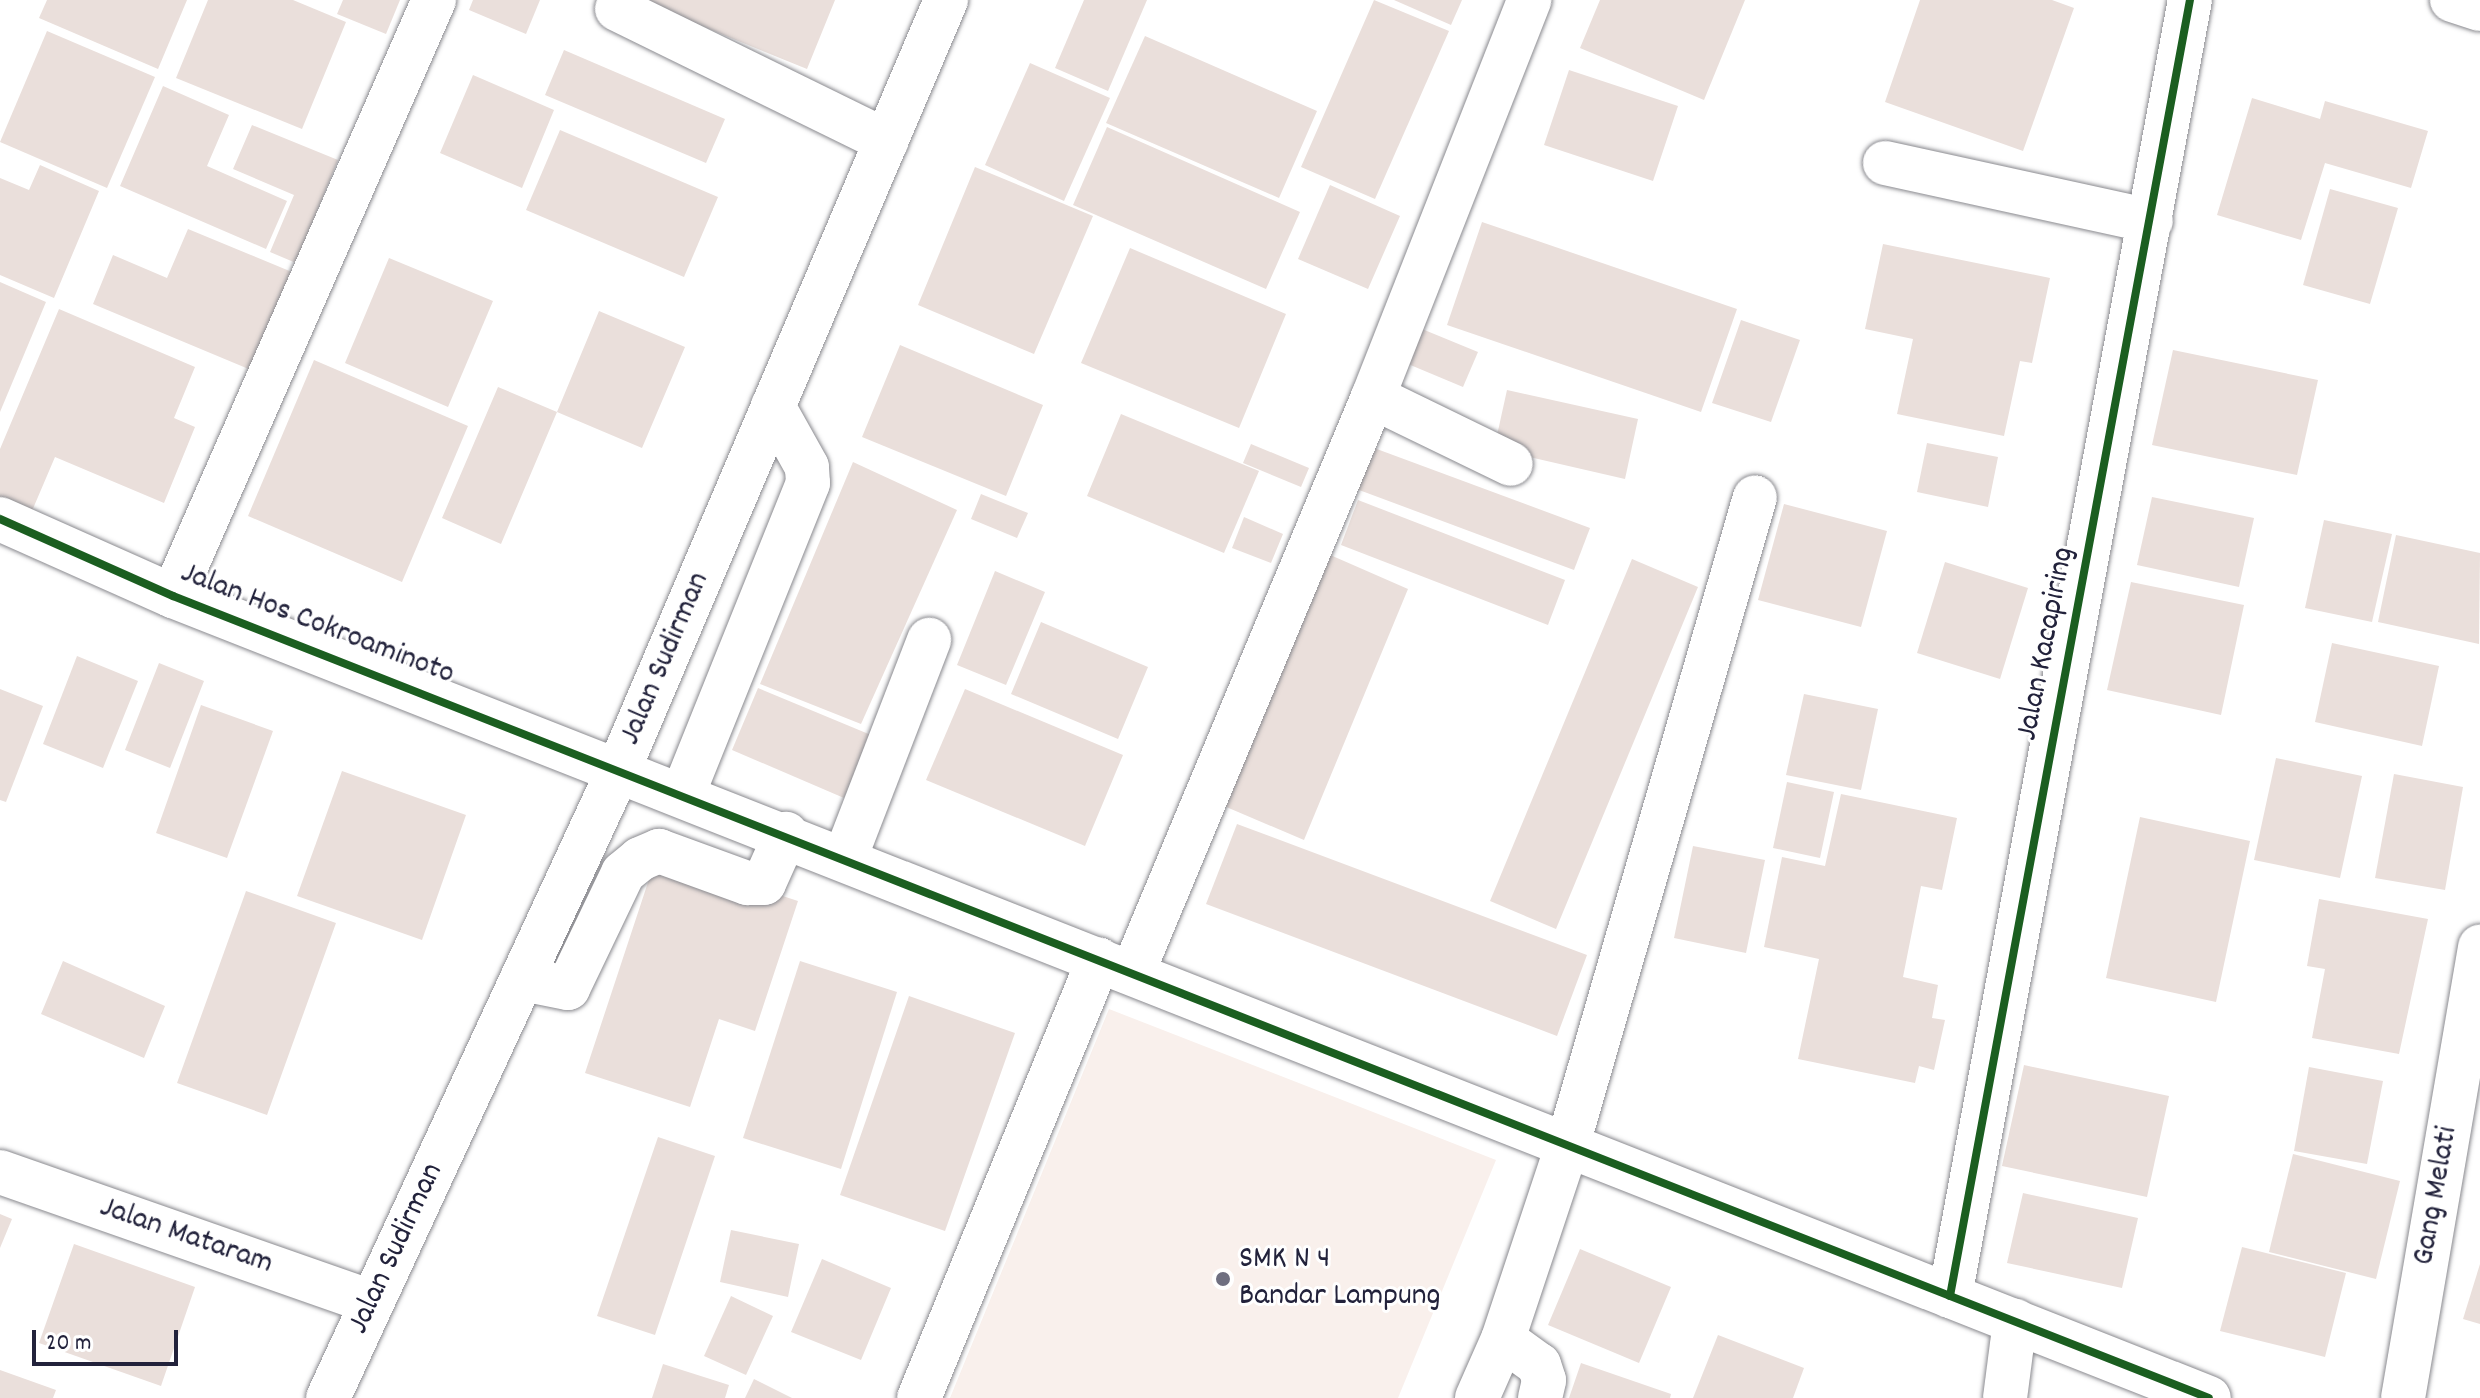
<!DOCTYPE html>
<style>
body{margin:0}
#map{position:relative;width:2480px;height:1398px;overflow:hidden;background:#fff;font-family:Dekko,sans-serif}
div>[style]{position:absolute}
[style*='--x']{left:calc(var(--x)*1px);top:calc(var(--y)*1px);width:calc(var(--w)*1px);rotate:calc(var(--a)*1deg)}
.built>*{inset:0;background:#f9f0ec}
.building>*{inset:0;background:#eadfdb}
.roads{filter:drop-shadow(0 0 2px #8a8a8f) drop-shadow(0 0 2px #8a8a8f)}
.minor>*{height:44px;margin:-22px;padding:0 22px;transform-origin:22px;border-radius:22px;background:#fff}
.major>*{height:44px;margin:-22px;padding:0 22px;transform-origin:22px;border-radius:22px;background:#fff}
.cycleway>*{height:8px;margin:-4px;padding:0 4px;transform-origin:4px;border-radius:4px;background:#1b5e20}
.dots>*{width:22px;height:22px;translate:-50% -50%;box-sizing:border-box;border:4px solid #fff;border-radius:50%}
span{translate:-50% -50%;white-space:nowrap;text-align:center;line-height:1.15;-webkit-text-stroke:6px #fff;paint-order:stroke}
.street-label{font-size:32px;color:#22223b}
.poi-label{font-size:32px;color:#22223b}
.left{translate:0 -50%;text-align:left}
.scale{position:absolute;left:32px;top:1330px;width:146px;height:36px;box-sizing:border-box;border:4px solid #22223b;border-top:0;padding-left:10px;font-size:24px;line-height:28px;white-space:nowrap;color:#22223b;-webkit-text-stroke:6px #fff;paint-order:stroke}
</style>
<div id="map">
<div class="built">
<i style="clip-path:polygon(1109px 1009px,1496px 1160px,1398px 1398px,950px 1398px)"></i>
</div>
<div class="building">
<i style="clip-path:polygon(47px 0,187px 0,158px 69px,39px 18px)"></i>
<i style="clip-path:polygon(208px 0,293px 0,346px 22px,302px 129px,176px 78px)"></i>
<i style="clip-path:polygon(343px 0,400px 0,386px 34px,337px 14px)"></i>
<i style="clip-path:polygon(473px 0,540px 0,526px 34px,469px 10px)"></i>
<i style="clip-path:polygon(638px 0,835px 0,807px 69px)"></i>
<i style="clip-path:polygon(1084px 0,1147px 0,1108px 91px,1055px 68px)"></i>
<i style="clip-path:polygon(1374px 0,1449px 31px,1375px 199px,1301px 167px)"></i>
<i style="clip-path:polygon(1394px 0,1462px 0,1451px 25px)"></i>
<i style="clip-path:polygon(1600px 0,1745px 0,1704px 100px,1580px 48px)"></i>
<i style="clip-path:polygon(1920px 0,2052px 0,2074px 8px,2023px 151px,1885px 102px)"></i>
<i style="clip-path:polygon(47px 31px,155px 77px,107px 188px,0 142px)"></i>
<i style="clip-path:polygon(1145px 36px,1317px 111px,1279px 198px,1106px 123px)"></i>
<i style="clip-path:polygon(564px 50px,725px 119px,706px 163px,545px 95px)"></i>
<i style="clip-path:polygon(1030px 63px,1110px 98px,1064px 201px,985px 165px)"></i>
<i style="clip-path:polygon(1569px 70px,1678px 106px,1653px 181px,1544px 145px)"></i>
<i style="clip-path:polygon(473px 75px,554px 110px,522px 188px,440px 153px)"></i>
<i style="clip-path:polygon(163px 86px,229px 115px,207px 166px,287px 201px,266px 249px,120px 186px)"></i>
<i style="clip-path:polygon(2252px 98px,2320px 119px,2325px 101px,2428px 131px,2411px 188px,2325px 163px,2301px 240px,2217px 215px)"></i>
<i style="clip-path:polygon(252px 125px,338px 160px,296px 263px,270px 252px,294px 195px,233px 169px)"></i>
<i style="clip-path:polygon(1107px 127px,1300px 212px,1266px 289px,1073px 205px)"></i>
<i style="clip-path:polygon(560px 130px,718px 197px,684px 277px,526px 210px)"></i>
<i style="clip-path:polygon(40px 165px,99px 191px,54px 298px,0 275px,0 178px,29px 190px)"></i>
<i style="clip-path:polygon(975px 167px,1093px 216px,1034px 354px,918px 305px)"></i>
<i style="clip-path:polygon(1330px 185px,1400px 216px,1368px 289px,1298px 259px)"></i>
<i style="clip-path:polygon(2330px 189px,2398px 208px,2370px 304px,2303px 285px)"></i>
<i style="clip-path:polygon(1482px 222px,1737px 309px,1701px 412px,1447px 325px)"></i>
<i style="clip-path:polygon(188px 229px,292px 272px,251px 370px,93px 304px,113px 255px,167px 278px)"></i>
<i style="clip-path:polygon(1883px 244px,2050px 278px,2032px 363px,2020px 361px,2004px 436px,1897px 414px,1913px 339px,1865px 329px)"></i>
<i style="clip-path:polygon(1130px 248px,1286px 314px,1239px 428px,1081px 363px)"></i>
<i style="clip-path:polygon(389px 258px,493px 301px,448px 407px,345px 363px)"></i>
<i style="clip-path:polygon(0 282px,46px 302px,0 412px)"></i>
<i style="clip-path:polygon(59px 309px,195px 367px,174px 418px,195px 427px,164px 503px,55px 457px,29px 518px,0 506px,0 449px)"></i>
<i style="clip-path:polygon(599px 311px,685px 347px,642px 448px,557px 412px,501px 544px,442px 518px,498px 387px,557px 412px)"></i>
<i style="clip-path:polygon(1741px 320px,1800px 340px,1771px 422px,1712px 403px)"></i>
<i style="clip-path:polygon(1422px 329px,1478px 352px,1463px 387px,1408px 364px)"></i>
<i style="clip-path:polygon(900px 345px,1043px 405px,1006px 496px,862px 437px)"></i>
<i style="clip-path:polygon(2173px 350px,2318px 380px,2297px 475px,2152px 445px)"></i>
<i style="clip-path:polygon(314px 360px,468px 426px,402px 582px,248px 516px)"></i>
<i style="clip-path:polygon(1507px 390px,1638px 419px,1625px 479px,1494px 449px)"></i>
<i style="clip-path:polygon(1121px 414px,1259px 471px,1224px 553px,1087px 496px)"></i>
<i style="clip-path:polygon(1927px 443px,1998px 457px,1988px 507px,1917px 492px)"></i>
<i style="clip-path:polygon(1251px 444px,1309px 468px,1301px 487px,1243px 463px)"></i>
<i style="clip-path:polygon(1366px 445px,1590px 528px,1574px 570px,1351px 487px)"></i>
<i style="clip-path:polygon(853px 462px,957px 510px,861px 724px,760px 684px)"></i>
<i style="clip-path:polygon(981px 494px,1028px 513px,1017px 538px,971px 519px)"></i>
<i style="clip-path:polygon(2152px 497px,2254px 518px,2239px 587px,2137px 565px)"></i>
<i style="clip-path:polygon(1358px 500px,1565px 580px,1548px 625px,1341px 545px)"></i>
<i style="clip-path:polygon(1784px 504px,1887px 531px,1861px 627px,1758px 600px)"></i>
<i style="clip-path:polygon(1244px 517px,1283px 534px,1271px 563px,1232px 548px)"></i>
<i style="clip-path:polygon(2324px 520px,2392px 534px,2372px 622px,2305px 608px)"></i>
<i style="clip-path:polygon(2396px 535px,2480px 553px,2479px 644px,2378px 622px)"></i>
<i style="clip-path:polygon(1328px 554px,1408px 589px,1304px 840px,1224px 806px)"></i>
<i style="clip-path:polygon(1632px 559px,1698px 587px,1556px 929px,1490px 901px)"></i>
<i style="clip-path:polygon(1945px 562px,2028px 588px,2000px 679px,1917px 653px)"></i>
<i style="clip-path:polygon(995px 571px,1045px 592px,1006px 685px,957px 665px)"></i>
<i style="clip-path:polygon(2131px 582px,2244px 605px,2221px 715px,2107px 690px)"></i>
<i style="clip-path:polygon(1041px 622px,1148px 667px,1118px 739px,1011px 694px)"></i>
<i style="clip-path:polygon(2332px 643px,2439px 666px,2422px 746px,2315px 722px)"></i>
<i style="clip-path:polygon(77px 656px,138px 681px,103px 768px,43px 744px)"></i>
<i style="clip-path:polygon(159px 663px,204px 681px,170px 768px,125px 750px)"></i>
<i style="clip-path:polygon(758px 688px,871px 735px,844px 798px,732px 750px)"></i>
<i style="clip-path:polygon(0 689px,43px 706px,6px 802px,0 800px)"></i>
<i style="clip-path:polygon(965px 689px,1123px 755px,1085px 846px,926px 780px)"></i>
<i style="clip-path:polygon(1804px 694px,1878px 709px,1861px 790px,1786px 775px)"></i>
<i style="clip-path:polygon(201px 705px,273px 731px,227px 858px,156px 833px)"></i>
<i style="clip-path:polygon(2276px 758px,2362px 776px,2340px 878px,2254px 860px)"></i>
<i style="clip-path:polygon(342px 771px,466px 815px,422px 940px,297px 896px)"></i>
<i style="clip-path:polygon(2394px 774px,2463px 787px,2445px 890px,2375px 878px)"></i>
<i style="clip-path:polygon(1787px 782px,1834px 792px,1820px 858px,1773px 848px)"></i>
<i style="clip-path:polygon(1841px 794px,1957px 818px,1942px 890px,1921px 886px,1903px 977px,1938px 985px,1932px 1018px,1945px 1020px,1934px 1070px,1919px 1066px,1915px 1083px,1798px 1059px,1819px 959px,1764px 947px,1782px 857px,1825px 866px)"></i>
<i style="clip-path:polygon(2140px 817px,2250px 841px,2216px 1002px,2106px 978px)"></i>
<i style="clip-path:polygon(1237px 824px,1587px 955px,1557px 1036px,1206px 904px)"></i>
<i style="clip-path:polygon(1693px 846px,1765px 860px,1746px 953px,1674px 938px)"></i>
<i style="clip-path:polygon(657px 855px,798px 901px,755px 1031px,719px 1019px,690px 1107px,585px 1073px)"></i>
<i style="clip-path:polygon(246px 891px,336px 923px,267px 1115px,177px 1083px)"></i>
<i style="clip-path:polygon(2319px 899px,2428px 919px,2399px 1054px,2312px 1038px,2325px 969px,2307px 966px)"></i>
<i style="clip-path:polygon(63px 961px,165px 1006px,144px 1058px,41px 1014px)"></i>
<i style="clip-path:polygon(800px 961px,897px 992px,841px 1169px,743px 1138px)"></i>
<i style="clip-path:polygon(909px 996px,1015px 1033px,945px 1231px,840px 1195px)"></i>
<i style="clip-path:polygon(2024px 1065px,2169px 1096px,2147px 1197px,2002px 1166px)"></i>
<i style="clip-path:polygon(2309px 1067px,2383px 1081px,2367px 1164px,2294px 1151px)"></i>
<i style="clip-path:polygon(658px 1137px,715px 1156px,655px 1335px,597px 1316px)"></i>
<i style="clip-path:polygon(2293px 1154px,2400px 1181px,2376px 1279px,2269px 1252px)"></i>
<i style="clip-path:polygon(2023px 1193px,2138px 1218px,2122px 1288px,2007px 1263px)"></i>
<i style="clip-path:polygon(0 1214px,12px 1219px,0 1248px)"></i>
<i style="clip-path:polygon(731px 1230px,799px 1244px,788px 1297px,720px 1282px)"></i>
<i style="clip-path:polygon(74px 1244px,195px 1287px,161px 1386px,39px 1343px)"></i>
<i style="clip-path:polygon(2242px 1247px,2346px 1273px,2325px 1357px,2220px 1331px)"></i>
<i style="clip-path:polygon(1580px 1249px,1671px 1287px,1639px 1363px,1548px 1325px)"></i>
<i style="clip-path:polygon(822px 1259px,891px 1288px,861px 1360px,791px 1332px)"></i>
<i style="clip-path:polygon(2480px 1264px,2480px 1324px,2463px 1319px)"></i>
<i style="clip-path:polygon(731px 1296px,773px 1316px,746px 1375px,704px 1356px)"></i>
<i style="clip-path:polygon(1718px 1335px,1804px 1368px,1793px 1398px,1693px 1398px)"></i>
<i style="clip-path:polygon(1581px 1363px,1671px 1394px,1670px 1398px,1569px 1398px)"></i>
<i style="clip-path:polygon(663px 1364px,729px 1385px,725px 1398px,652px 1398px)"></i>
<i style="clip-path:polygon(0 1370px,56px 1390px,53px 1398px,0 1398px)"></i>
<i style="clip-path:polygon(754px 1379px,792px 1398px,745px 1398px)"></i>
</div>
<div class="roads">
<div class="minor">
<i style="--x:2452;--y:0;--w:29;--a:18"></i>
<i style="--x:617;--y:9;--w:300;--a:26.1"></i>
<i style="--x:1885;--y:163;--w:272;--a:12.3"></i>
<i style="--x:1373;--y:397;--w:153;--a:25.9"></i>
<i style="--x:0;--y:519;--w:189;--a:24"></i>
<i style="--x:173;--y:596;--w:2188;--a:21.5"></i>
<i style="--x:173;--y:596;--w:651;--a:-66.35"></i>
<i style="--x:683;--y:794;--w:335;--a:-68.1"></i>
<i style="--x:808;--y:483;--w:16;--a:-94"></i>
<i style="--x:807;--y:467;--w:70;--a:-119.1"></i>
<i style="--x:845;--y:858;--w:234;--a:-68.9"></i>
<i style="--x:1133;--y:972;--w:623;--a:-67.34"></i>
<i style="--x:1373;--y:397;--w:427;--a:-68.5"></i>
<i style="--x:522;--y:979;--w:47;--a:11.1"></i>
<i style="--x:568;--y:988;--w:127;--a:-64.4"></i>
<i style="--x:623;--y:873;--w:22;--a:-39"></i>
<i style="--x:640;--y:859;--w:21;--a:-23"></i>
<i style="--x:659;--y:851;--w:94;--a:20"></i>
<i style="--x:747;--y:883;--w:17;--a:0"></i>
<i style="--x:764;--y:883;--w:54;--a:-65.8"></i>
<i style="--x:0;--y:1172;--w:394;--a:19.3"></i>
<i style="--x:1950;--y:1296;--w:1318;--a:-79.51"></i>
<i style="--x:919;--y:1398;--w:474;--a:-67.7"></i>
<i style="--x:1477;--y:1398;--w:64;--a:-66.2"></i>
<i style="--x:1540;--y:1398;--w:18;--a:-77"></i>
<i style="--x:1544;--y:1380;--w:16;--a:-108"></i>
<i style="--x:1539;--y:1365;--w:44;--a:-144.2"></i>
<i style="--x:1503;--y:1339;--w:206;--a:-71.6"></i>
<i style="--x:1568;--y:1144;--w:673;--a:-73.88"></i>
<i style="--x:2005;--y:1398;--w:78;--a:-82.6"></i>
<i style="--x:2403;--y:1398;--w:458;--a:-80.3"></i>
</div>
<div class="major">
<i style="--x:328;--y:1398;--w:693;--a:-65.17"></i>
<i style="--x:619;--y:769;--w:836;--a:-66.96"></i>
</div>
</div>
<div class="cycleway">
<i style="--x:0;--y:519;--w:189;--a:24"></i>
<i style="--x:173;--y:596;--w:2188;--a:21.5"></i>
<i style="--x:1950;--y:1296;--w:1318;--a:-79.51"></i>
</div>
<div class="dots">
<i style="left:1223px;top:1279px;background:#6f6f80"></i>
</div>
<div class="street-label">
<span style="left:317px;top:625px;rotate:21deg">Jalan Hos Cokroaminoto</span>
<span style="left:2047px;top:644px;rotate:-79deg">Jalan Kacapiring</span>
<span style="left:666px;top:659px;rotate:-67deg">Jalan Sudirman</span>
<span style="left:2437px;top:1196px;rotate:-80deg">Gang Melati</span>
<span style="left:186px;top:1237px;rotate:19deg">Jalan Mataram</span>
<span style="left:397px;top:1249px;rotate:-65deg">Jalan Sudirman</span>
</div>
<div class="poi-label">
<span class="left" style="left:1239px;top:1279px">SMK N 4<br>Bandar Lampung</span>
</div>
<div class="scale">20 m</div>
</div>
